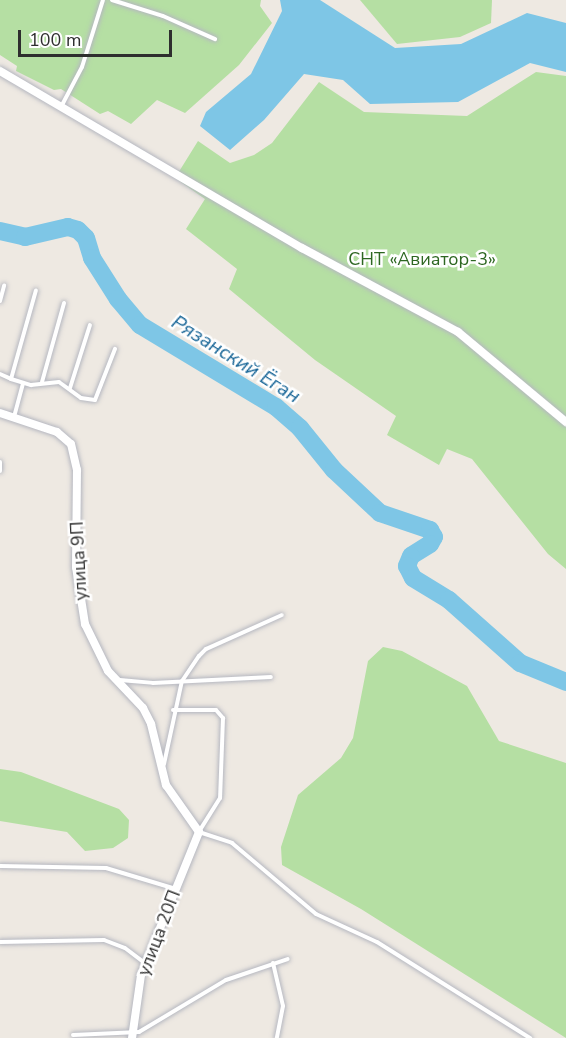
<!DOCTYPE html>
<meta charset="utf-8">
<style>
body{margin:0}
#map{position:relative;width:566px;height:1038px;overflow:hidden;background:#eee9e2;font-family:"Nunito Sans",sans-serif}
div>[style]{position:absolute}
[style*='--x']{left:calc(var(--x)*1px);top:calc(var(--y)*1px);width:calc(var(--w)*1px);rotate:calc(var(--a)*1deg)}
.green>*{inset:0;background:#b5dfa3}
.water>*{inset:0;background:#7ec6e6}
.river>*{height:18px;margin:-9px;padding:0 9px;transform-origin:9px;border-radius:9px;background:#7ec6e6}
.roads{filter:drop-shadow(0 0 2px #b5b7c0) drop-shadow(0 0 2px #b5b7c0)}
.lane>*{height:4px;margin:-2px;padding:0 2px;transform-origin:2px;border-radius:2px;background:#fff}
.street>*{height:8px;margin:-4px;padding:0 4px;transform-origin:4px;border-radius:4px;background:#fff}
span{translate:-50% -50%;white-space:nowrap;text-align:center;line-height:1.15;-webkit-text-stroke:5px #fff;paint-order:stroke}
.park-label{font-size:18px;color:#2d6721}
.street-label{font-size:18px;color:#2e2e2e}
.water-label{font-size:20px;color:#196697;font-style:italic}
.scale{position:absolute;left:18px;top:30px;width:154px;height:27px;box-sizing:border-box;border:3px solid #2e2e2e;border-top:0;padding-left:8px;font-size:18px;line-height:21px;white-space:nowrap;color:#2e2e2e;-webkit-text-stroke:4px #fff;paint-order:stroke}
</style>
<div id="map">
<div class="green">
<i style="clip-path:polygon(0 0,261px 0,260px 6px,272px 23px,239px 65px,185px 113px,157px 100px,131px 124px,108px 111px,100px 114px,61px 89px,54px 90px,16px 71px,17px 66px,0 55px)"></i>
<i style="clip-path:polygon(360px 0,492px 0,491px 23px,460px 37px,397px 44px)"></i>
<i style="clip-path:polygon(536px 72px,566px 76px,566px 569px,548px 554px,472px 459px,447px 449px,439px 465px,387px 435px,396px 416px,315px 360px,229px 289px,237px 269px,186px 229px,205px 199px,175px 178px,198px 141px,230px 163px,254px 155px,272px 143px,319px 82px,364px 112px,467px 116px)"></i>
<i style="clip-path:polygon(383px 647px,402px 651px,467px 686px,499px 741px,566px 763px,566px 1038px,361px 909px,282px 865px,281px 847px,298px 795px,341px 758px,353px 738px,368px 661px)"></i>
<i style="clip-path:polygon(0 769px,21px 772px,119px 809px,129px 820px,128px 838px,113px 848px,85px 851px,67px 832px,0 821px)"></i>
</div>
<div class="water">
<i style="clip-path:polygon(280px 0,320px 0,395px 48px,461px 44px,527px 13px,566px 23px,566px 72px,530px 63px,458px 102px,370px 104px,343px 80px,304px 74px,264px 120px,230px 150px,200px 126px,206px 112px,251px 74px,282px 11px)"></i>
</div>
<div class="river">
<i style="--x:0;--y:231;--w:26;--a:13"></i>
<i style="--x:25;--y:237;--w:44;--a:-13.1"></i>
<i style="--x:68;--y:227;--w:10;--a:17"></i>
<i style="--x:78;--y:230;--w:11;--a:45"></i>
<i style="--x:86;--y:238;--w:21;--a:73"></i>
<i style="--x:92;--y:258;--w:49;--a:57.6"></i>
<i style="--x:118;--y:299;--w:34;--a:50"></i>
<i style="--x:140;--y:325;--w:159;--a:31.1"></i>
<i style="--x:276;--y:407;--w:32;--a:41"></i>
<i style="--x:300;--y:428;--w:54;--a:51"></i>
<i style="--x:334;--y:470;--w:63;--a:43.1"></i>
<i style="--x:380;--y:513;--w:53;--a:18.8"></i>
<i style="--x:430;--y:530;--w:8;--a:60"></i>
<i style="--x:434;--y:537;--w:8;--a:120"></i>
<i style="--x:430;--y:544;--w:22;--a:148"></i>
<i style="--x:411;--y:556;--w:11;--a:112"></i>
<i style="--x:407;--y:566;--w:13;--a:63"></i>
<i style="--x:413;--y:578;--w:42;--a:31.4"></i>
<i style="--x:449;--y:600;--w:95;--a:41.6"></i>
<i style="--x:520;--y:663;--w:50;--a:22.4"></i>
</div>
<div class="roads">
<div class="lane">
<i style="--x:112;--y:0;--w:53;--a:17.4"></i>
<i style="--x:163;--y:16;--w:57;--a:23.9"></i>
<i style="--x:61;--y:107;--w:45;--a:-62.3"></i>
<i style="--x:82;--y:67;--w:70;--a:-72.6"></i>
<i style="--x:0;--y:301;--w:16;--a:-75"></i>
<i style="--x:0;--y:374;--w:12;--a:24"></i>
<i style="--x:11;--y:379;--w:92;--a:-74.3"></i>
<i style="--x:11;--y:379;--w:21;--a:17"></i>
<i style="--x:31;--y:385;--w:28;--a:-6"></i>
<i style="--x:59;--y:382;--w:27;--a:36"></i>
<i style="--x:81;--y:398;--w:14;--a:8"></i>
<i style="--x:95;--y:400;--w:55;--a:-68.6"></i>
<i style="--x:42;--y:382;--w:82;--a:-74.4"></i>
<i style="--x:70;--y:388;--w:66;--a:-72.4"></i>
<i style="--x:14;--y:417;--w:35;--a:-75"></i>
<i style="--x:0;--y:462;--w:9;--a:90"></i>
<i style="--x:120;--y:680;--w:33;--a:5"></i>
<i style="--x:153;--y:683;--w:118;--a:-2.9"></i>
<i style="--x:173;--y:710;--w:43;--a:0"></i>
<i style="--x:216;--y:710;--w:11;--a:49"></i>
<i style="--x:223;--y:718;--w:80;--a:92.1"></i>
<i style="--x:220;--y:798;--w:40;--a:122"></i>
<i style="--x:199;--y:832;--w:35;--a:18"></i>
<i style="--x:232;--y:843;--w:110;--a:40.2"></i>
<i style="--x:316;--y:914;--w:67;--a:24.7"></i>
<i style="--x:377;--y:942;--w:181;--a:32.1"></i>
<i style="--x:164;--y:764;--w:85;--a:-77.8"></i>
<i style="--x:182;--y:681;--w:30;--a:-56"></i>
<i style="--x:199;--y:656;--w:10;--a:-45"></i>
<i style="--x:206;--y:649;--w:83;--a:-24.1"></i>
<i style="--x:0;--y:866;--w:106;--a:1.1"></i>
<i style="--x:106;--y:868;--w:73;--a:16.7"></i>
<i style="--x:0;--y:942;--w:104;--a:-1.1"></i>
<i style="--x:104;--y:940;--w:22;--a:21"></i>
<i style="--x:125;--y:948;--w:25;--a:37"></i>
<i style="--x:273;--y:963;--w:44;--a:76.9"></i>
<i style="--x:283;--y:1006;--w:33;--a:101"></i>
<i style="--x:73;--y:1035;--w:66;--a:-2.6"></i>
<i style="--x:139;--y:1032;--w:101;--a:-30.9"></i>
<i style="--x:226;--y:980;--w:65;--a:-18.7"></i>
</div>
<div class="street">
<i style="--x:0;--y:71;--w:350;--a:30.4"></i>
<i style="--x:302;--y:248;--w:177;--a:28.3"></i>
<i style="--x:458;--y:332;--w:141;--a:39.8"></i>
<i style="--x:0;--y:413;--w:60;--a:18.4"></i>
<i style="--x:57;--y:432;--w:18;--a:41"></i>
<i style="--x:71;--y:444;--w:27;--a:77"></i>
<i style="--x:77;--y:470;--w:97;--a:90.6"></i>
<i style="--x:76;--y:567;--w:58;--a:81"></i>
<i style="--x:85;--y:624;--w:52;--a:63.9"></i>
<i style="--x:108;--y:671;--w:51;--a:46.6"></i>
<i style="--x:143;--y:708;--w:18;--a:63"></i>
<i style="--x:151;--y:724;--w:63;--a:76.2"></i>
<i style="--x:166;--y:785;--w:57;--a:54.9"></i>
<i style="--x:199;--y:832;--w:154;--a:112.1"></i>
<i style="--x:141;--y:975;--w:64;--a:98.1"></i>
</div>
</div>
<div class="park-label">
<span style="left:422px;top:259px">СНТ «Авиатор-3»</span>
</div>
<div class="street-label">
<span style="left:79px;top:561px;rotate:-93deg">улица 9П</span>
<span style="left:159px;top:933px;rotate:-69deg">улица 20П</span>
</div>
<div class="water-label">
<span style="left:236px;top:359px;rotate:32deg">Рязанский Ёган</span>
</div>
<div class="scale">100 m</div>
</div>
